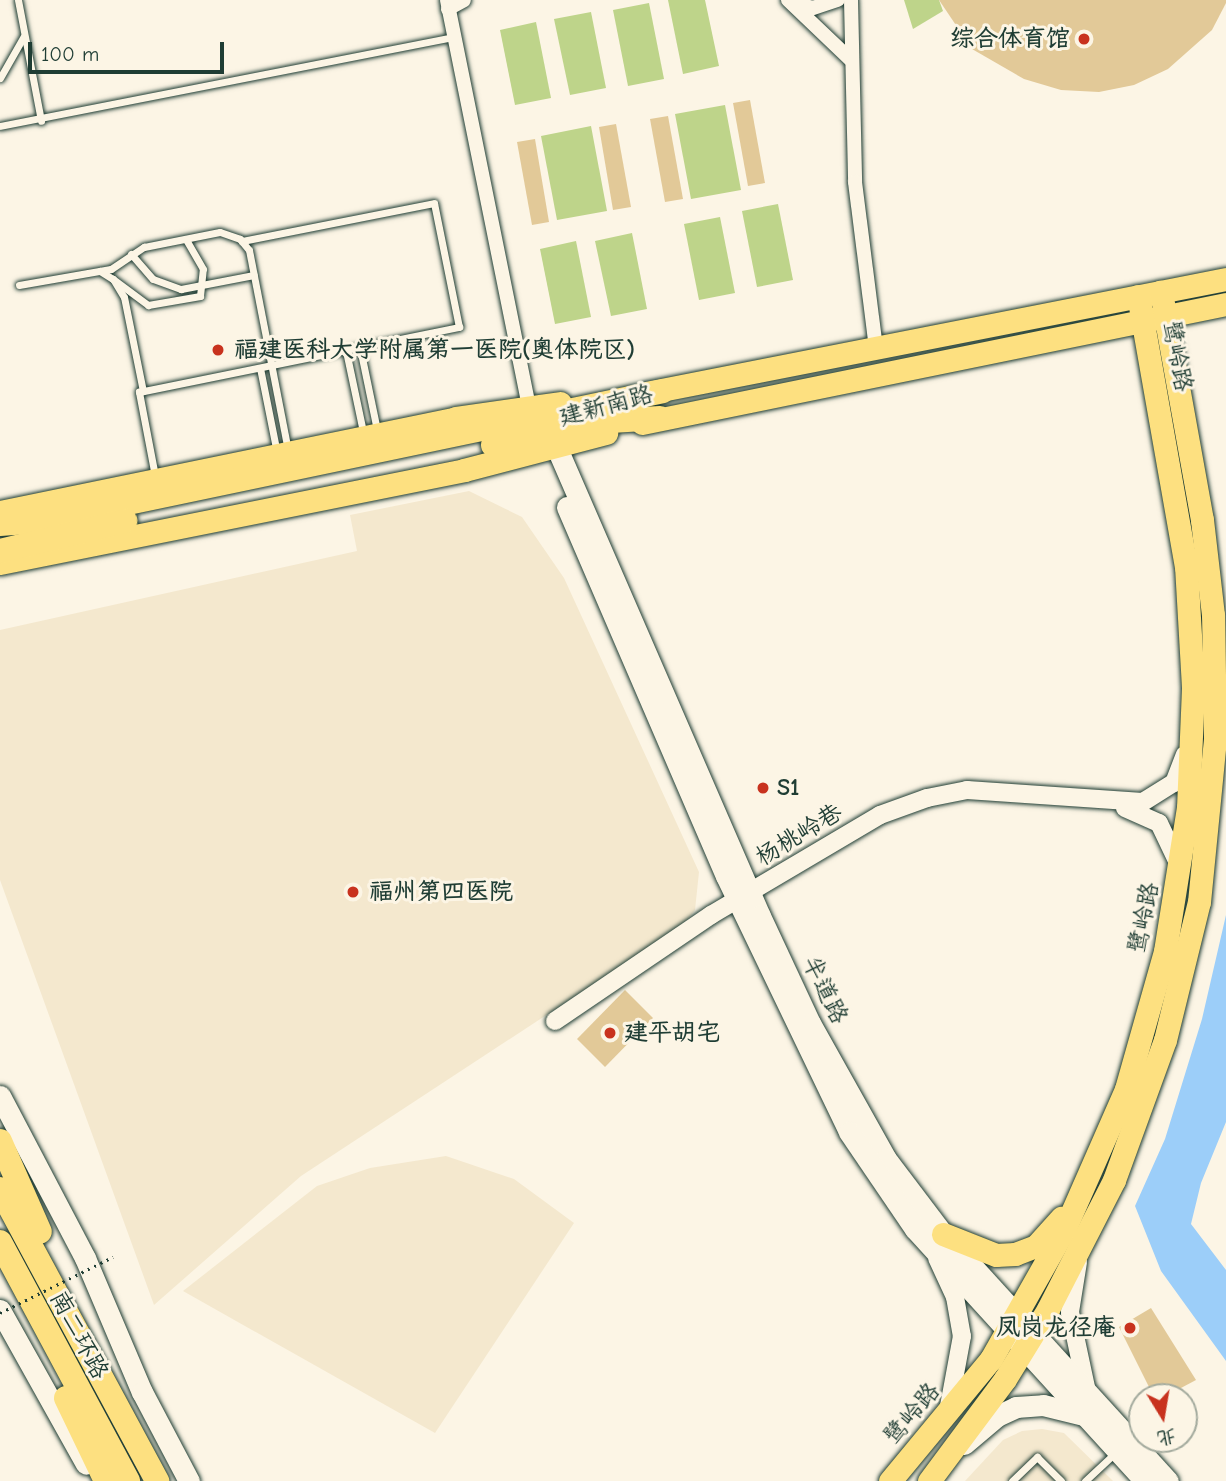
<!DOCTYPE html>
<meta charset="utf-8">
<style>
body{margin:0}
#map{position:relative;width:1226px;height:1481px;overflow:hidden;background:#fcf5e5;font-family:"Comic Neue","LXGW WenKai TC",sans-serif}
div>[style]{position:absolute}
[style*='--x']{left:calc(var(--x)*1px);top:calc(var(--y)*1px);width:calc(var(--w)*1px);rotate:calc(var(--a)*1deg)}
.built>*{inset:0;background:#f4e8ce}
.green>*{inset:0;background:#bed48a}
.water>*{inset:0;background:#9ccef9}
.building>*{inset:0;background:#e2c998}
.roads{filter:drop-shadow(0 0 2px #1f3d34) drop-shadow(0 0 2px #1f3d34)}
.service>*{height:7px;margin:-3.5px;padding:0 3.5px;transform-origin:3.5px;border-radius:3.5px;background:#fcf5e5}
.minor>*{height:14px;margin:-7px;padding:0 7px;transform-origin:7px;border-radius:7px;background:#fcf5e5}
.tertiary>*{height:18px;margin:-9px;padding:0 9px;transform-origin:9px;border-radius:9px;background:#fcf5e5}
.secondary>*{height:21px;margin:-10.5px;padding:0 10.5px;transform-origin:10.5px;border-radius:10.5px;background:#fcf5e5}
.primary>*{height:23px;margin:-11.5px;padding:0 11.5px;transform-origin:11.5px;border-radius:11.5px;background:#fde080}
.trunk>*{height:24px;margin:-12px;padding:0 12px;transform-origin:12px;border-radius:12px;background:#fde080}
.path-bridge>*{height:2.5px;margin-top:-1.25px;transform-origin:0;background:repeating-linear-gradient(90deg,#1f3d34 0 2px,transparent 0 7px)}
.dots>*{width:19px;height:19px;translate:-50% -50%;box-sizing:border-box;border:4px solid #fcf5e5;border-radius:50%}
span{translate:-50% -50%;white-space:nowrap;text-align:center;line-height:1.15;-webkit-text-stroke:6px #fcf5e5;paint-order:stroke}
.poi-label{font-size:24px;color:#1f3d34;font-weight:700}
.right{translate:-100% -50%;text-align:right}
.left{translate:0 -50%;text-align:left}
.street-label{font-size:24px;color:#1f3d34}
.north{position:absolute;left:1128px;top:1383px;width:70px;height:70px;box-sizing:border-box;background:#fcf5e5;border:2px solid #a4ab9e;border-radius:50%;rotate:169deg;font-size:19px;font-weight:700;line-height:28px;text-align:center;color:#1f3d34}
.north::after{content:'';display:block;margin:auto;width:24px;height:32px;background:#c8321e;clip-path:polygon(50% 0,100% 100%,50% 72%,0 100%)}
.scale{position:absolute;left:28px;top:42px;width:196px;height:32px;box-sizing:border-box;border:4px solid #1f3d34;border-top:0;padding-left:9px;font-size:21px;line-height:24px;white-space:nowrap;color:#1f3d34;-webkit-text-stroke:5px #fcf5e5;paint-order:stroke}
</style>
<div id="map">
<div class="built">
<i style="clip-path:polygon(469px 491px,522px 517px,564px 578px,699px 872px,695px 910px,682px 926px,301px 1176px,154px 1305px,0 880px,0 630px,357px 551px,350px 515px)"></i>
<i style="clip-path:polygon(446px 1156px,514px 1179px,574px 1223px,435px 1433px,183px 1291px,317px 1186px,370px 1168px)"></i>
<i style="clip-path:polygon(1042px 1429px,1064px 1433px,1113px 1481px,965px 1481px,1003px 1440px,1022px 1431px)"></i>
</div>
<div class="green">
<i style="clip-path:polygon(668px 0,705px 0,719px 66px,683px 74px)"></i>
<i style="clip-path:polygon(904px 0,939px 0,943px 11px,913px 29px)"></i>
<i style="clip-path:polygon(649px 3px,664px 79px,628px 86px,613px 10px)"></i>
<i style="clip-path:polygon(591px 12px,606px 88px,570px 95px,554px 19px)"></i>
<i style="clip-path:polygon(536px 22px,551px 98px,515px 105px,500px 30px)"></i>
<i style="clip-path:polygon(725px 105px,741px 190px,691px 199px,675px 114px)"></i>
<i style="clip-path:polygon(591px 126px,607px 211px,557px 220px,541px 136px)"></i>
<i style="clip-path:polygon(778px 204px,793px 280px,757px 287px,742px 211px)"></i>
<i style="clip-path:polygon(720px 217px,735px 293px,699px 300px,684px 224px)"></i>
<i style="clip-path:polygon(632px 233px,647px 309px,611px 316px,595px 241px)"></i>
<i style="clip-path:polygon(576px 241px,591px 317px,555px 324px,540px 249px)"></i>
</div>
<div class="water">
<i style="clip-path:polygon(1226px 915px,1226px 1122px,1201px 1183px,1191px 1224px,1226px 1270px,1226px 1361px,1161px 1271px,1135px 1206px,1165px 1139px,1202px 1019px)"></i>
</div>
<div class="building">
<i style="clip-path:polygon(939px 0,1226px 0,1226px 3px,1212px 30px,1168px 69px,1134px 85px,1099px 92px,1061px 90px,1024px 79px,972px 49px)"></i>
<i style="clip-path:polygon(750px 100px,765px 183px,748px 186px,733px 103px)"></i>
<i style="clip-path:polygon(668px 116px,683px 199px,665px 202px,650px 119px)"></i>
<i style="clip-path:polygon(616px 124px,631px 207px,613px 210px,599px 127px)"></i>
<i style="clip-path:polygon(535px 139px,549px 222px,532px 225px,517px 142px)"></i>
<i style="clip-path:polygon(625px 990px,653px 1018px,605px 1067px,577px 1039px)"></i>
<i style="clip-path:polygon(1151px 1308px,1196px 1380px,1164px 1397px,1154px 1397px,1119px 1327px)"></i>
</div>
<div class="roads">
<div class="service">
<i style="--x:18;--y:0;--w:123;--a:79.2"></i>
<i style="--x:0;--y:78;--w:48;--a:-60.3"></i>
<i style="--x:0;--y:126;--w:463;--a:-11.1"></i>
<i style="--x:131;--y:254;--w:33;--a:49"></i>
<i style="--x:153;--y:279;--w:30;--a:20"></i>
<i style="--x:181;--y:289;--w:74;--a:-10.9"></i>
<i style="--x:100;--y:271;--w:15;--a:32"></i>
<i style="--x:113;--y:279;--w:21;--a:59"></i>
<i style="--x:124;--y:297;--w:96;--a:78.6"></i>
<i style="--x:113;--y:279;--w:44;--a:36.6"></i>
<i style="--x:148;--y:305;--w:53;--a:-9.8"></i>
<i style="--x:200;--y:296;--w:27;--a:-84"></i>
<i style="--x:203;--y:269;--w:34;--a:-120"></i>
<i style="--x:19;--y:285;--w:93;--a:-9.9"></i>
<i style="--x:111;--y:269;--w:40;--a:-34"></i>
<i style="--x:144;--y:247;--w:77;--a:-11.2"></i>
<i style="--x:220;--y:232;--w:21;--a:19"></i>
<i style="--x:240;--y:239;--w:14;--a:51"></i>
<i style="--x:249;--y:250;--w:204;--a:79"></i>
<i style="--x:360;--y:348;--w:84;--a:78.3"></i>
<i style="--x:346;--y:351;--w:83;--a:78.1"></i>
<i style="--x:260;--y:368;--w:87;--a:78.7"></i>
<i style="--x:155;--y:476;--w:86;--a:-100.8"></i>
<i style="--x:139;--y:392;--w:327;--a:-11.5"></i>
<i style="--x:459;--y:327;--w:126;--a:-101.4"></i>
<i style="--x:434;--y:203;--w:196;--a:168.8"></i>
<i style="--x:1012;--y:1481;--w:35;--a:-44"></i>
<i style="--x:1037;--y:1457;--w:34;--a:45"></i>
<i style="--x:1085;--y:1481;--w:41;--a:-43"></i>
</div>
<div class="minor">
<i style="--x:447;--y:0;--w:414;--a:78.6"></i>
<i style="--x:788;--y:0;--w:86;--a:43.6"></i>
<i style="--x:851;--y:0;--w:182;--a:88.7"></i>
<i style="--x:855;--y:182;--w:168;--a:82.8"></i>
<i style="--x:797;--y:4;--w:16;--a:14"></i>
<i style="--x:813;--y:8;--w:26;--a:-18"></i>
<i style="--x:448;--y:9;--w:18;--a:-29"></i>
</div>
<div class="tertiary">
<i style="--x:1125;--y:808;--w:37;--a:24"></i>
<i style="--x:1159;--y:823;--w:47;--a:64.5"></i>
<i style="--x:555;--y:1021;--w:189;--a:-34.2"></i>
<i style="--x:711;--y:915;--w:196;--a:-30.6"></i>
<i style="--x:880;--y:815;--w:50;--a:-19.9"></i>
<i style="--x:927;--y:798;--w:41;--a:-11.3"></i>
<i style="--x:967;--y:790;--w:176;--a:3.9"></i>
<i style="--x:1143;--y:802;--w:36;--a:-32"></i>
<i style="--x:1174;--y:783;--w:30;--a:-69"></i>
<i style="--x:937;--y:1258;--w:43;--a:65.2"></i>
<i style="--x:955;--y:1297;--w:40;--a:80"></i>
<i style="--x:962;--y:1336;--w:71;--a:100.5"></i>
<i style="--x:1078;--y:1262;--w:51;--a:99.1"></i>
<i style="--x:1070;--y:1312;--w:82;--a:78"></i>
</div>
<div class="secondary">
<i style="--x:556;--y:446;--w:512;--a:66.54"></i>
<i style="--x:760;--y:916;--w:118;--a:65"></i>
<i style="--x:810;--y:1023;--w:156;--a:60.8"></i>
<i style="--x:886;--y:1159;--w:94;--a:52.8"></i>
<i style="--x:943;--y:1234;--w:334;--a:47.7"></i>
<i style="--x:567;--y:507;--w:402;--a:66.7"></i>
<i style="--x:726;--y:876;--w:284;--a:64.3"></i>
<i style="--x:849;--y:1132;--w:117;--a:55.8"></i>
<i style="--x:915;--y:1229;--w:341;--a:47.6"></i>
<i style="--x:0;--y:1096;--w:183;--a:62.3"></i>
<i style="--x:85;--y:1258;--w:146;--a:67"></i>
<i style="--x:142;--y:1392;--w:101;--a:62.2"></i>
<i style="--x:0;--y:1310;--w:176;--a:60.8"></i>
<i style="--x:964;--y:1444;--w:43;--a:-40.3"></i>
<i style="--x:997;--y:1416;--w:21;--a:-25"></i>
<i style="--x:1016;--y:1407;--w:27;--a:-4"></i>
<i style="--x:1043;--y:1405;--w:41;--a:14"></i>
</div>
<div class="primary">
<i style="--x:646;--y:393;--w:591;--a:-11.12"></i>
<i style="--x:642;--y:423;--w:596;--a:-11.52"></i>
<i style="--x:0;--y:512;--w:466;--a:-11.6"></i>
<i style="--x:456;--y:418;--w:105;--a:-8.2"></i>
<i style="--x:0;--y:563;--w:473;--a:-11.3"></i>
<i style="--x:464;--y:470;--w:147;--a:-14.6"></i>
<i style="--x:943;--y:1234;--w:57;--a:21.6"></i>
<i style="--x:996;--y:1255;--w:19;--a:-3"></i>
<i style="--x:1015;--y:1254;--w:22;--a:-21"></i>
<i style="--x:1036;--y:1246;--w:38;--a:-48"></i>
<i style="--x:890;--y:1481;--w:158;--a:-50.4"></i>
<i style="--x:991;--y:1359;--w:150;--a:-60.5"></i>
<i style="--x:1065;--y:1228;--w:152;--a:-66.3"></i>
<i style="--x:1126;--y:1089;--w:143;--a:-74.2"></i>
<i style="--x:1165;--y:951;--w:145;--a:-80.9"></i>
<i style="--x:1188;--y:808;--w:121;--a:-87.6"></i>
<i style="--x:1193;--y:687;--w:120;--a:-93.3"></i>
<i style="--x:1186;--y:567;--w:275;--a:-100"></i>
<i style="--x:929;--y:1481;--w:127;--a:-53.3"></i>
<i style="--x:1005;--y:1379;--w:82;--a:-58.4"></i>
<i style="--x:1048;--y:1309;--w:145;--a:-62.9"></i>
<i style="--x:1114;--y:1180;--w:149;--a:-70"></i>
<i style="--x:1165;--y:1040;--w:142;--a:-76.2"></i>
<i style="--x:1199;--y:902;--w:165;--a:-84.4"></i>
<i style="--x:1215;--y:738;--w:123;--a:-90.9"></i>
<i style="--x:1213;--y:615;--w:96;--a:-96.6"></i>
<i style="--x:1202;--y:520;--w:232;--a:-100.2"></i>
</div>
<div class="trunk">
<i style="--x:493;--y:445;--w:120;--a:-11.5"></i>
<i style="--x:611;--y:421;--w:49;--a:-3.5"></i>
<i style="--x:0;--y:524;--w:42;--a:-4.1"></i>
<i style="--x:42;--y:521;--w:634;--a:-11.82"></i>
<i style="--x:0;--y:551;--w:129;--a:-13.5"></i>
<i style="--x:0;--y:1141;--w:99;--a:66.3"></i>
<i style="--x:0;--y:1189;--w:332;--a:61.7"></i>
<i style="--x:0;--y:1242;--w:271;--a:61.8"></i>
<i style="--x:66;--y:1398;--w:92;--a:64.3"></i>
</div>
</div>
<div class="path-bridge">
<i style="--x:0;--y:1313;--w:126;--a:-26.4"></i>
</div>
<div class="dots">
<i style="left:1084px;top:39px;background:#c8321e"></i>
<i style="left:218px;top:350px;background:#c8321e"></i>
<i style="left:763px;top:788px;background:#c8321e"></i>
<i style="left:353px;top:892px;background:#c8321e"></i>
<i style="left:610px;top:1033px;background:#c8321e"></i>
<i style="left:1130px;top:1328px;background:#c8321e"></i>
</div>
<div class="poi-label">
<span class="right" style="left:1070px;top:39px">综合体育馆</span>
<span class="left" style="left:234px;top:350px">福建医科大学附属第一医院(奥体院区)</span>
<span class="left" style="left:777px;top:788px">S1</span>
<span class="left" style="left:369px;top:892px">福州第四医院</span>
<span class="left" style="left:624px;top:1033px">建平胡宅</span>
<span class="right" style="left:1116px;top:1328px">凤岗龙径庵</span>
</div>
<div class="street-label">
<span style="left:1177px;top:356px;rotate:79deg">鹭岭路</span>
<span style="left:606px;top:406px;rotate:-15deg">建新南路</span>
<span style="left:799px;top:835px;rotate:-31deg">杨桃岭巷</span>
<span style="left:1144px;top:918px;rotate:-79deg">鹭岭路</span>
<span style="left:825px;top:990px;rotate:64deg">半道路</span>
<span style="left:79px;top:1335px;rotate:62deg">南二环路</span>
<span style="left:912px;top:1414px;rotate:-50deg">鹭岭路</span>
</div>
<div class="north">北</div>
<div class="scale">100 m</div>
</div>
